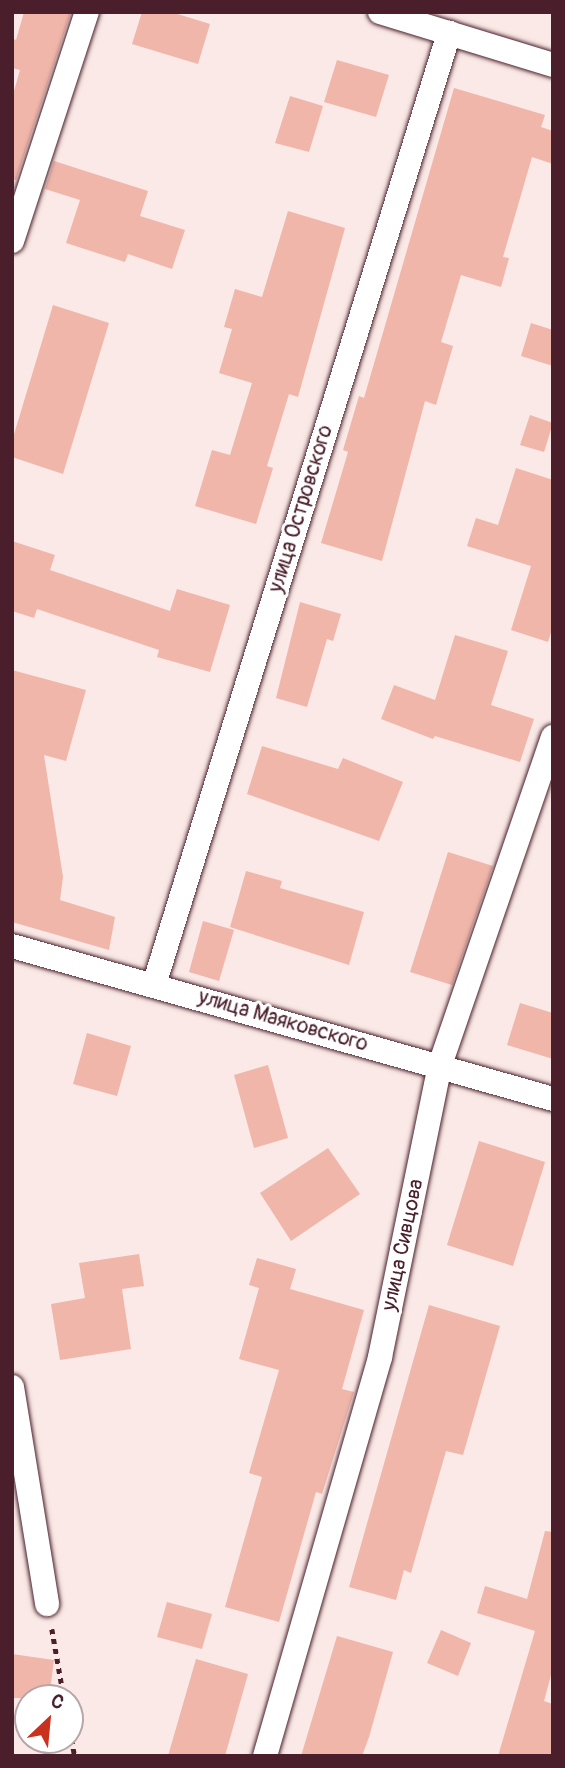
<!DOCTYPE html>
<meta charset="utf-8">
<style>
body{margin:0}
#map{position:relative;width:565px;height:1768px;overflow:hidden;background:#fae9e6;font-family:Pangolin,sans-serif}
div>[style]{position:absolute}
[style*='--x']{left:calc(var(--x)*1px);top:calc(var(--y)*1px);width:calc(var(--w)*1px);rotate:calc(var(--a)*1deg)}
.building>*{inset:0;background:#f0b6aa}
.path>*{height:4.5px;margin-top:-2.25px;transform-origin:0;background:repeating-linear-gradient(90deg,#4a1f2b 0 5px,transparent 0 10px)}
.roads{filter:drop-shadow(0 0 2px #4a1f2b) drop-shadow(0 0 2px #4a1f2b)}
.street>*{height:24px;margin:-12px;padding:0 12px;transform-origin:12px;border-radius:12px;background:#fff}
span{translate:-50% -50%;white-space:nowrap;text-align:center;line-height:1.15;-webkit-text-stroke:6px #fff;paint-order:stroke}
.street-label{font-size:21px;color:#4a1f2b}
.frame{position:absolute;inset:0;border:14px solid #4a1f2b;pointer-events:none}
.north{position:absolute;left:14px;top:1684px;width:70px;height:70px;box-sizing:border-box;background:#fff;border:2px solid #b7a5aa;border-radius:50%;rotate:26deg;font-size:19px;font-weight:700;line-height:28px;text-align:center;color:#4a1f2b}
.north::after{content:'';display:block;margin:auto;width:24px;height:32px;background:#c8321e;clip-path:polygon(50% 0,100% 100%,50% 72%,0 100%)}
</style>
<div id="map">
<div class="building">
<i style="clip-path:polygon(24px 12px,71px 12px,16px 180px,12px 179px,12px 98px,20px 70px,12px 68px,12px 38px,16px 40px)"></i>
<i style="clip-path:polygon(142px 12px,171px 12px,210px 24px,198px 64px,132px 44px)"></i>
<i style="clip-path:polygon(337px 60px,389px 75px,376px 117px,324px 102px)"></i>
<i style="clip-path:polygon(454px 88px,545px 115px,541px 127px,553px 131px,553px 164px,532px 157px,503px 257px,509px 258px,501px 287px,461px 275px,441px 342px,453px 346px,436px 405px,425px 401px,382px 561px,321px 543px,348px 452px,343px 450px,359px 396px,364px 398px)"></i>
<i style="clip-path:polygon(290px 96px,323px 106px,309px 152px,275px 143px)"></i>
<i style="clip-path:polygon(54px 161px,148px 191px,140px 216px,185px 230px,172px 269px,128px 254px,125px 262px,66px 243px,80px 200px,45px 189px)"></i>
<i style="clip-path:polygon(288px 211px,345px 228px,298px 397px,289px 394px,267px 466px,273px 468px,256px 524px,195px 506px,212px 450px,230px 455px,252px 383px,219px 373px,232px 329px,224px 327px,235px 289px,262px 297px)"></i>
<i style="clip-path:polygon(53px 305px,109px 323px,63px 474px,12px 457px,12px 441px)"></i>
<i style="clip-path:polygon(531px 323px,553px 330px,553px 366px,521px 356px)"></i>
<i style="clip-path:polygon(530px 415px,553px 423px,544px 452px,520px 445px)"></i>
<i style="clip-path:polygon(516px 468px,553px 480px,553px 626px,548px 642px,511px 630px,531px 566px,467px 546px,476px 518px,498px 525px)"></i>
<i style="clip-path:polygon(12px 541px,55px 555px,50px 570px,170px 611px,177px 589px,230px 605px,210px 672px,157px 657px,159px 650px,37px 609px,34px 618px,12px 611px)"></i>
<i style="clip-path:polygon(300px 602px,341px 614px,333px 641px,327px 639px,307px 707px,276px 698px)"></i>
<i style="clip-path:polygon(455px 635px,508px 651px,491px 705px,534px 719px,520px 762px,435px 736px,433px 739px,381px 719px,394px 685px,435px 700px)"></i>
<i style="clip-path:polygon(12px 670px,86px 690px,66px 761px,44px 755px,63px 877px,60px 900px,115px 917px,109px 950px,12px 922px)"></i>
<i style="clip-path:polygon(262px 746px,338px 769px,343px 758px,403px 782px,379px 841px,247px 794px)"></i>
<i style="clip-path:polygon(448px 852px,493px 866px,452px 985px,410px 972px)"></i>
<i style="clip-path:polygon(246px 871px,282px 881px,280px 888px,364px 912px,349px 965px,230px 927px)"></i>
<i style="clip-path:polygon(203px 921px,234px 930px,219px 981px,189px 972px)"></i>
<i style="clip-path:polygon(520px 1003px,553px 1013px,553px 1059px,507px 1045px)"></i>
<i style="clip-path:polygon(87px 1033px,131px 1046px,117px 1096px,73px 1084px)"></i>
<i style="clip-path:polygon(268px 1065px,288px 1138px,254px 1148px,234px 1075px)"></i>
<i style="clip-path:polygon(479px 1141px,545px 1162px,513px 1266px,447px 1245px)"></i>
<i style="clip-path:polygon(328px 1148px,360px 1194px,291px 1241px,260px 1193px)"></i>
<i style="clip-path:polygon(139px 1254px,144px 1286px,122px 1289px,131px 1349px,60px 1360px,51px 1304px,85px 1298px,79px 1263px)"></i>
<i style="clip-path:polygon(257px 1258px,296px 1269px,290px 1289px,364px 1310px,342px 1389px,354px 1392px,322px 1494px,316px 1492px,279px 1622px,225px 1607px,262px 1477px,249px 1473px,279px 1370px,239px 1359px,259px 1288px,249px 1285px)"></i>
<i style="clip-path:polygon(429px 1305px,500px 1326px,463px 1455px,446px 1451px,411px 1573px,404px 1570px,396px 1600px,349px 1587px)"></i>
<i style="clip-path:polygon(545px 1531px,553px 1532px,553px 1668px,544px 1701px,553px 1704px,553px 1756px,498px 1756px,535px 1631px,477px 1613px,485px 1586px,527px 1599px)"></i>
<i style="clip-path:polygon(167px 1602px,212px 1614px,202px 1649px,157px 1637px)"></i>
<i style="clip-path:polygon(441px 1630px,471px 1643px,458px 1676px,427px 1663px)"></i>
<i style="clip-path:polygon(337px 1636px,393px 1652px,369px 1737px,362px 1756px,301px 1756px)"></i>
<i style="clip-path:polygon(12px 1654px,54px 1660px,49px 1698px,12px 1698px)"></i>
<i style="clip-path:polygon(196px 1659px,248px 1674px,225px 1756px,168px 1756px)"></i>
</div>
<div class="path">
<i style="--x:52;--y:1629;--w:70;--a:80.1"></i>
<i style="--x:70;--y:1729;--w:27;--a:80"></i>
</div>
<div class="roads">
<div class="street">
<i style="--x:380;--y:12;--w:181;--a:17"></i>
<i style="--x:12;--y:241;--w:241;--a:-71.9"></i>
<i style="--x:12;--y:946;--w:562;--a:15.79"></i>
<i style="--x:154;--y:985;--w:997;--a:-72.78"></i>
<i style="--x:12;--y:1387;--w:220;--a:80.8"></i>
<i style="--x:265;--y:1756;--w:415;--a:-73.9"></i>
<i style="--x:380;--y:1357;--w:298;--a:-78.4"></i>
<i style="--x:440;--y:1065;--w:347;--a:-71"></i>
</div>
</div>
<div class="street-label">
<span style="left:301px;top:509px;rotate:-73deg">улица Островского</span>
<span style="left:283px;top:1021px;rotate:16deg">улица Маяковского</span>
<span style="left:403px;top:1245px;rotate:-78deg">улица Сивцова</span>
</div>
<div class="frame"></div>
<div class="north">С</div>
</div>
